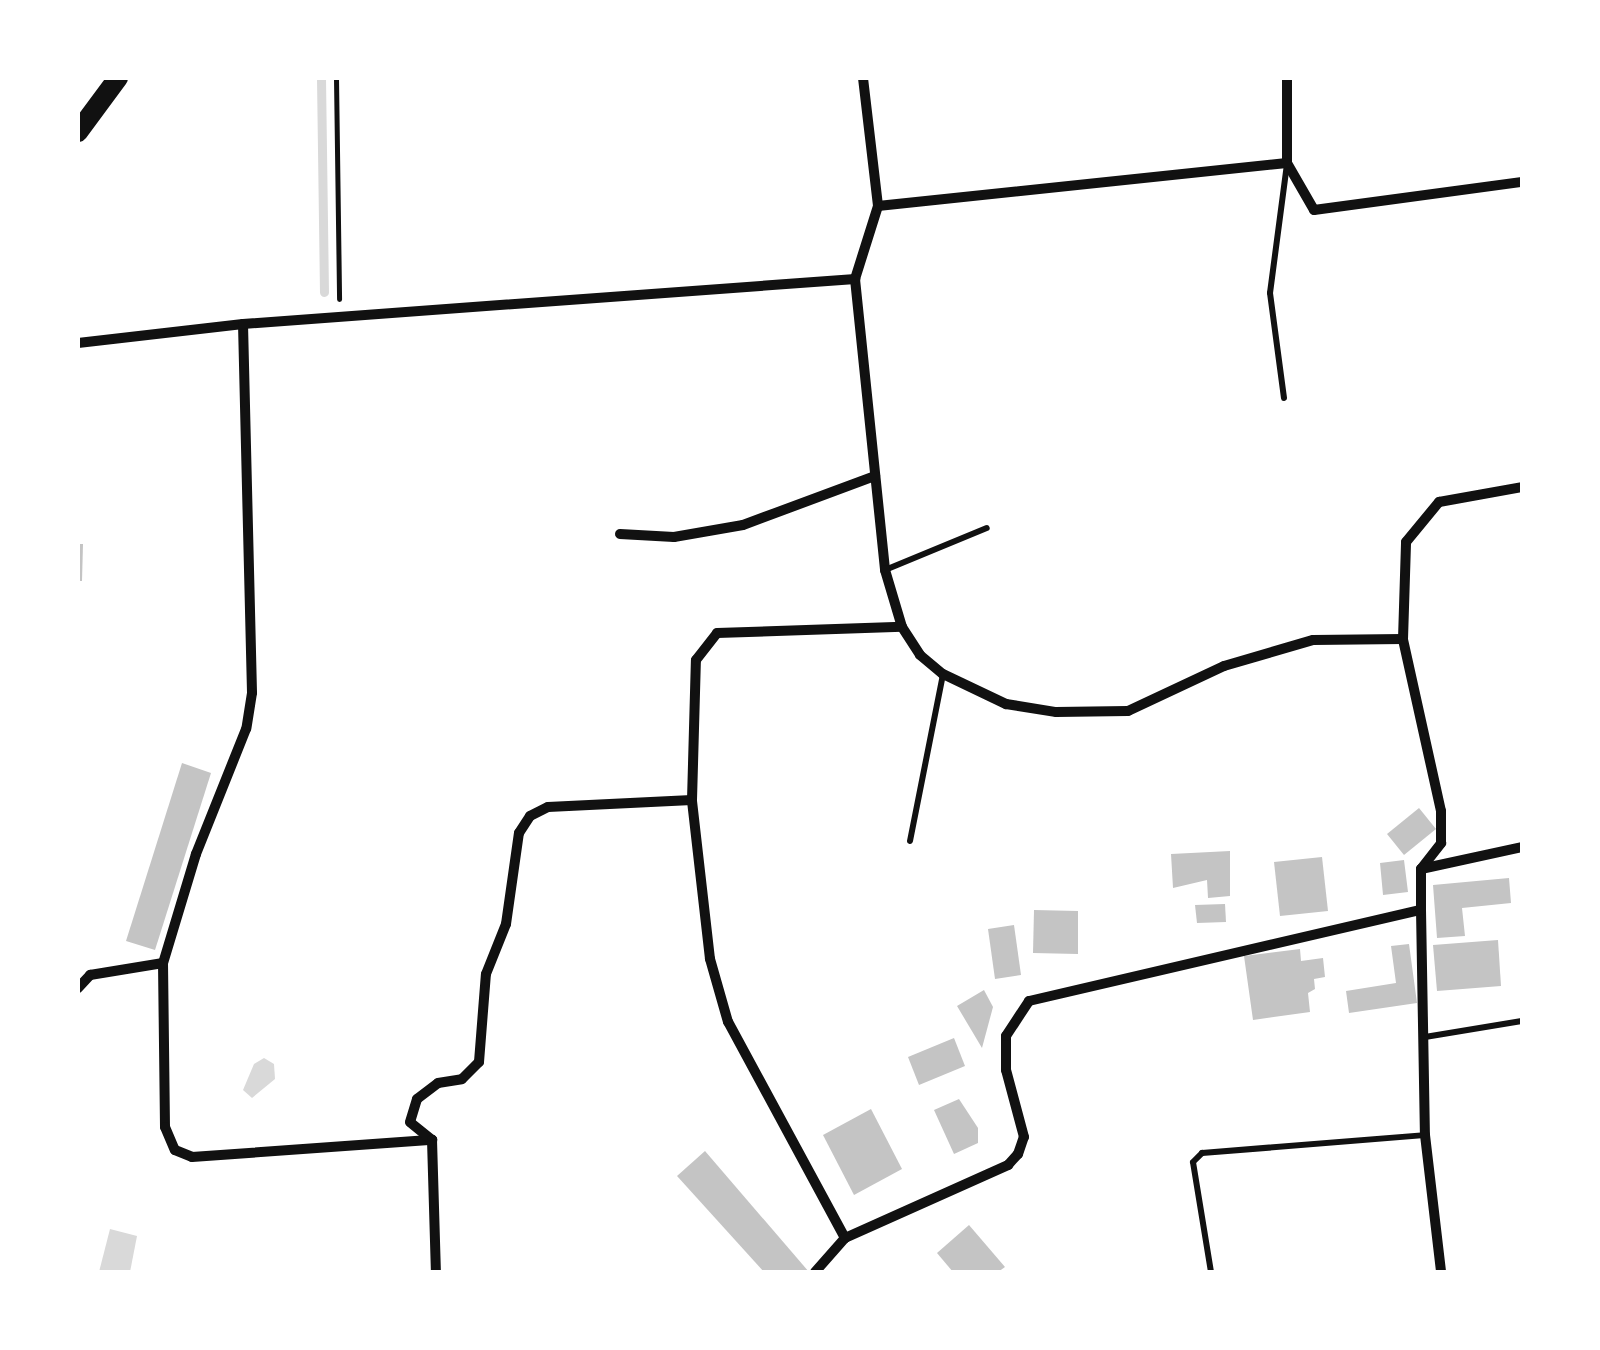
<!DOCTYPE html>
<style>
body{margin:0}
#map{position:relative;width:1600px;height:1350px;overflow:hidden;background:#fff;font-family:Lato,sans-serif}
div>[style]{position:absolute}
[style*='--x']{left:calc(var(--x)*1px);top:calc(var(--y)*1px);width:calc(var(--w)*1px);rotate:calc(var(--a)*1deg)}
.water>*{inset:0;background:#d9d9d9}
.stream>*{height:9px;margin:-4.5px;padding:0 4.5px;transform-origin:4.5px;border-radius:4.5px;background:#d9d9d9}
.building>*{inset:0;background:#c4c4c4}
.path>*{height:5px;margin:-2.5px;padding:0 2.5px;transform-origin:2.5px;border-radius:2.5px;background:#111}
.service>*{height:6px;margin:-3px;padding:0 3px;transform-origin:3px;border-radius:3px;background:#111}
.minor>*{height:10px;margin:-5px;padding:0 5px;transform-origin:5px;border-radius:5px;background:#111}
.secondary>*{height:20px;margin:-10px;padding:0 10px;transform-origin:10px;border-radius:10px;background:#111}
span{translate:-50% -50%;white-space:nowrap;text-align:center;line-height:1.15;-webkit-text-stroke:9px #fff;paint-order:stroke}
.frame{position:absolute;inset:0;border:80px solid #fff;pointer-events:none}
</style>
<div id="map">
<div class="water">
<i style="clip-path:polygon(264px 1058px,274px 1064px,275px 1079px,252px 1098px,243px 1090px,254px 1064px)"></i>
<i style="clip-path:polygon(110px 1229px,137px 1236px,130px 1272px,99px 1272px)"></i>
</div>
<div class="stream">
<i style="--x:321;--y:78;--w:214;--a:89.2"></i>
</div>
<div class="building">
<i style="clip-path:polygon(78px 544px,83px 544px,82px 581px,78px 581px)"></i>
<i style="clip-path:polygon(182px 763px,211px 773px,155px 950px,126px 941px)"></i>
<i style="clip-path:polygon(1419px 808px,1436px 829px,1404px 855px,1387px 834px)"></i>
<i style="clip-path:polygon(1230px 851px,1230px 896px,1208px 898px,1207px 880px,1173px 888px,1171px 854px)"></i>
<i style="clip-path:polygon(1322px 857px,1328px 911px,1280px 916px,1274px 862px)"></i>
<i style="clip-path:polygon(1404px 860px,1408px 892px,1383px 895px,1380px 863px)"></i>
<i style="clip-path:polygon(1509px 878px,1511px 903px,1462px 908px,1465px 936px,1437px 938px,1433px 885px)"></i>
<i style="clip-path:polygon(1225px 904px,1226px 922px,1197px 923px,1195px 905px)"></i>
<i style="clip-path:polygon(1034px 910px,1078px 911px,1078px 954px,1033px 953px)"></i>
<i style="clip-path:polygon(1014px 925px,1021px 975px,995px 979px,988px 929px)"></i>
<i style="clip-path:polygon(1498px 940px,1501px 986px,1437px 991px,1433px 945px)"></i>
<i style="clip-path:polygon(1409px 944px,1417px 1003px,1349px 1013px,1346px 991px,1396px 983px,1391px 946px)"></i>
<i style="clip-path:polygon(1300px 949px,1301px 961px,1323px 958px,1325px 977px,1314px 979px,1315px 989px,1308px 993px,1310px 1012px,1253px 1020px,1244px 956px)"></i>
<i style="clip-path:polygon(984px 990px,993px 1007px,982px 1048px,957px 1006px)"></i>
<i style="clip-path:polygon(954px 1038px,965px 1066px,919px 1085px,908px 1057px)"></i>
<i style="clip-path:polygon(959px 1099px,978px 1128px,978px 1143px,954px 1154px,934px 1110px)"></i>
<i style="clip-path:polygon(871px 1109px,902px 1169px,854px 1195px,823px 1135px)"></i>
<i style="clip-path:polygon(705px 1151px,809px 1272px,764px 1272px,677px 1176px)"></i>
<i style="clip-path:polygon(969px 1225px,1005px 1267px,998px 1272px,953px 1272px,937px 1253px)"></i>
</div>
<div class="path">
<i style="--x:336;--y:78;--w:221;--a:89.2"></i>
</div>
<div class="service">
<i style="--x:1284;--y:398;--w:106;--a:-97.6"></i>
<i style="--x:1270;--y:293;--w:130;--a:-82.5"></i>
<i style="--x:885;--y:570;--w:110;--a:-22.4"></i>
<i style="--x:910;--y:841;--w:170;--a:-78.8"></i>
<i style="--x:1425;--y:1037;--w:98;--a:-9.4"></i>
<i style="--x:1211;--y:1272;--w:111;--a:-99.3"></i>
<i style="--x:1193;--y:1162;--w:13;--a:-45"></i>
<i style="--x:1202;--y:1153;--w:223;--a:-4.6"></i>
</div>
<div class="minor">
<i style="--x:863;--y:78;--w:129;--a:83.3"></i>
<i style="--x:878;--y:206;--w:77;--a:107.5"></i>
<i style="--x:855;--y:279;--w:293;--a:84.1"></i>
<i style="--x:885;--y:570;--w:59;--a:73.4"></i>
<i style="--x:902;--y:627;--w:33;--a:57"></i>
<i style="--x:920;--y:655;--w:30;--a:40"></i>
<i style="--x:943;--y:674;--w:70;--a:25.5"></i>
<i style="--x:1006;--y:704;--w:51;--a:9.1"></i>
<i style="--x:1056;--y:712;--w:72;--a:-0.8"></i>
<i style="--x:1128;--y:711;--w:106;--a:-25.1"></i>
<i style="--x:1224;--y:666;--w:93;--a:-16.3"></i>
<i style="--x:1313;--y:640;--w:90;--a:-0.6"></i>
<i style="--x:1287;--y:78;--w:85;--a:90"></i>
<i style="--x:1287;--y:163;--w:54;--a:60.1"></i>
<i style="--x:1314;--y:210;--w:210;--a:-7.7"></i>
<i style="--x:878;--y:206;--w:411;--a:-6"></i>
<i style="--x:243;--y:324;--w:369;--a:88.6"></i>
<i style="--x:252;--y:693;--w:36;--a:99"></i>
<i style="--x:246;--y:729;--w:135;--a:111.8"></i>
<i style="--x:196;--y:854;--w:114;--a:106.8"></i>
<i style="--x:163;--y:963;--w:164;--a:89.3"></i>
<i style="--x:165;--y:1127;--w:25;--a:67"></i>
<i style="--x:175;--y:1150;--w:18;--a:22"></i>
<i style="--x:192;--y:1157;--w:241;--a:-4.1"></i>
<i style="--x:78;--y:343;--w:166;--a:-6.6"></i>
<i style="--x:243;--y:324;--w:614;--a:-4.21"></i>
<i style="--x:620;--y:534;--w:54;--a:3.2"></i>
<i style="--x:674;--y:537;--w:70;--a:-9.9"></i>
<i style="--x:743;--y:525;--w:141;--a:-20.4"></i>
<i style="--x:1421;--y:869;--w:33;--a:-52"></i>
<i style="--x:1441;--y:843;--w:32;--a:-90"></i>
<i style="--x:1441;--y:811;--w:176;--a:-102.5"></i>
<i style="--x:1403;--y:639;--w:97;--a:-88.2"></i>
<i style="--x:1406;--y:542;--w:52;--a:-50.5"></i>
<i style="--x:1439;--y:502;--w:84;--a:-10.2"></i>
<i style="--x:1421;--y:910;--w:225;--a:89"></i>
<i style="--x:1425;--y:1135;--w:138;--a:83.3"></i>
<i style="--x:78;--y:988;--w:18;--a:-47"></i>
<i style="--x:90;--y:975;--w:74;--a:-9.3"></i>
<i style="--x:432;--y:1140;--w:28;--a:-141"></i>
<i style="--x:410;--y:1122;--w:24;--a:-73"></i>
<i style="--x:417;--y:1099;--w:26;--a:-37"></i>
<i style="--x:438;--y:1083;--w:24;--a:-9"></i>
<i style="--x:462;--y:1079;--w:24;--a:-45"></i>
<i style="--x:479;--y:1062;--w:88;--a:-85.5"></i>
<i style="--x:486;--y:974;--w:54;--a:-68.2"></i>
<i style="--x:506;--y:924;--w:92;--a:-81.9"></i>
<i style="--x:519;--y:833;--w:20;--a:-57"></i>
<i style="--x:530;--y:816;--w:20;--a:-27"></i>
<i style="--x:548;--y:807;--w:144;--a:-2.8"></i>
<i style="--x:432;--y:1140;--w:132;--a:88.3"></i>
<i style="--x:845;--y:1238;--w:246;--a:-118.4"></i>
<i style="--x:728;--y:1022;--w:66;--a:-105.9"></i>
<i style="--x:710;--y:959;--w:160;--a:-96.5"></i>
<i style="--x:692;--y:800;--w:140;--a:-88.4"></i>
<i style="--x:696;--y:660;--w:34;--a:-52"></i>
<i style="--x:717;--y:633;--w:185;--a:-1.9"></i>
<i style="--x:815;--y:1272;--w:45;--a:-48.6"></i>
<i style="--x:845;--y:1238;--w:179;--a:-24.1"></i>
<i style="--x:1008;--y:1165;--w:15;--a:-48"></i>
<i style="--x:1018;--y:1154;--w:18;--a:-71"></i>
<i style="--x:1024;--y:1137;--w:69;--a:-105"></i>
<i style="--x:1006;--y:1070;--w:34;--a:-90"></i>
<i style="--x:1006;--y:1036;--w:42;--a:-56.7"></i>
<i style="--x:1029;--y:1001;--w:402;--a:-13.1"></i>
<i style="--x:1421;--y:910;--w:41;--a:-90"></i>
<i style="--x:1421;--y:869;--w:103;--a:-12.3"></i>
</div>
<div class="secondary">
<i style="--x:78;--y:132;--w:67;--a:-53.5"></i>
</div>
<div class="frame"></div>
</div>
